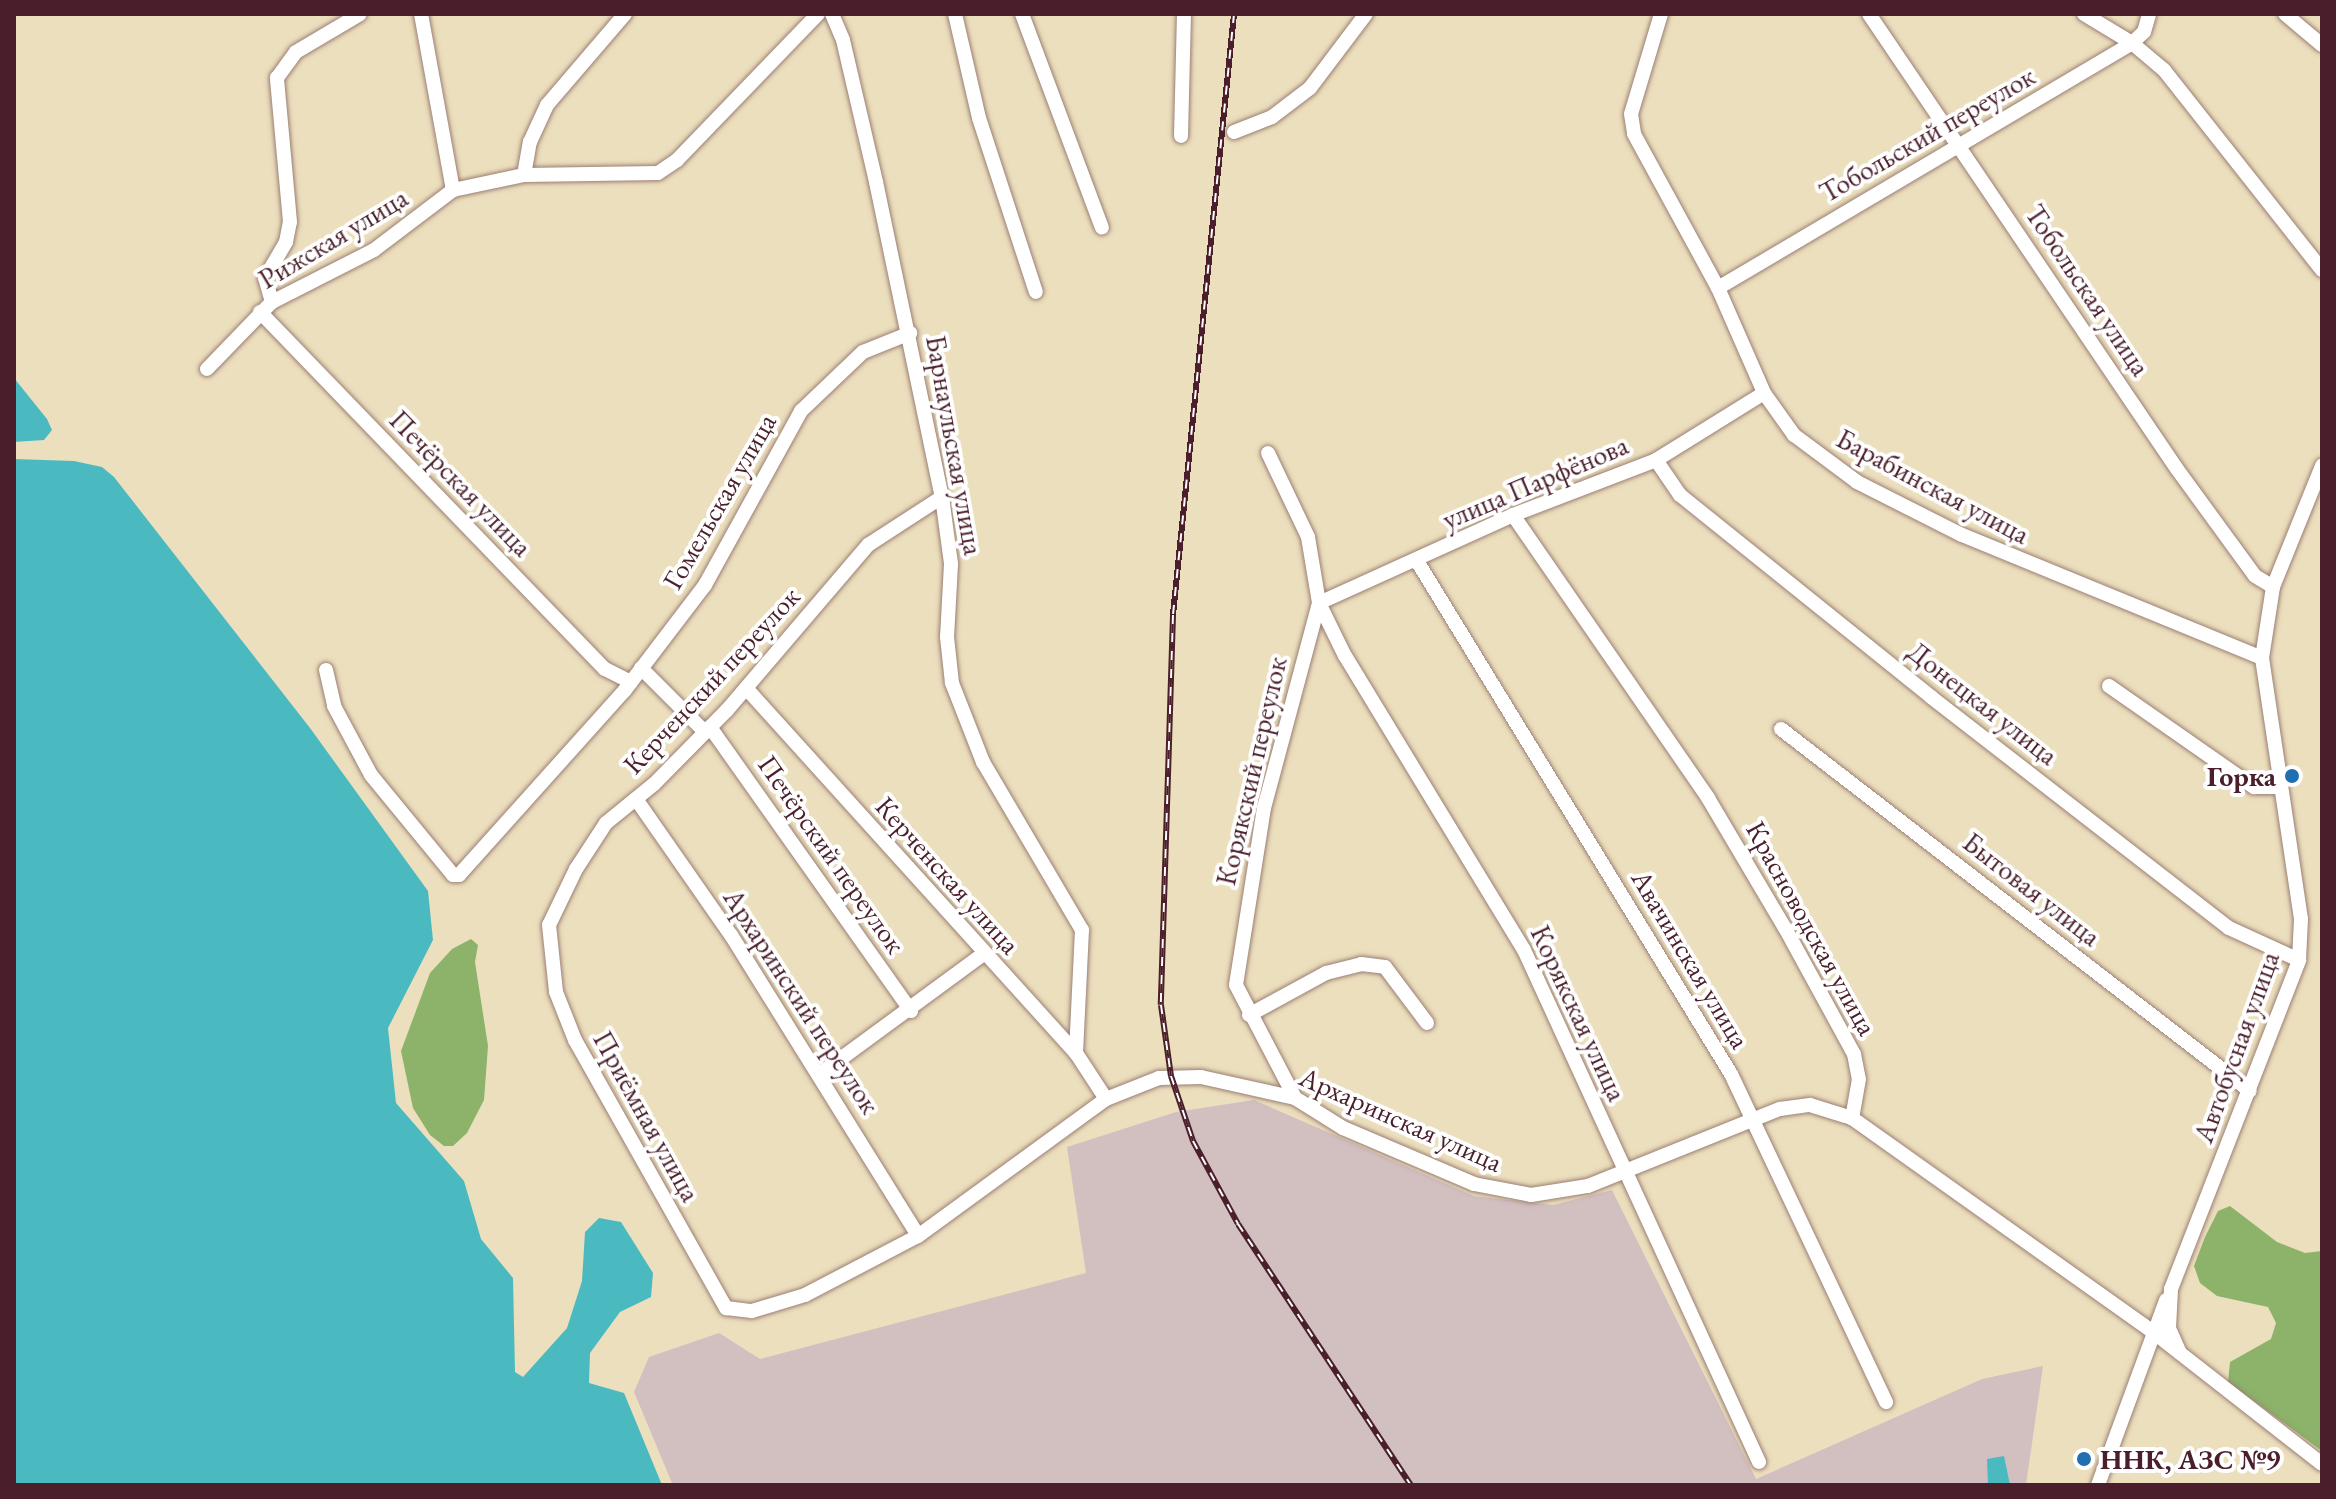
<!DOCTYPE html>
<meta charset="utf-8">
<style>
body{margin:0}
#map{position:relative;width:2336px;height:1499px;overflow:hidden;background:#ecdfbd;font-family:"EB Garamond",serif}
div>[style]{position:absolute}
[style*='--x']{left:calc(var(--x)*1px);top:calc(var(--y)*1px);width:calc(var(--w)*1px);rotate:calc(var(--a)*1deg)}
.industrial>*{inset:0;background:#d2bfc0}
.forest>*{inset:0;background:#8cb369}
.water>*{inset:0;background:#4bbac0}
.roads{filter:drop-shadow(0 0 2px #9b7f74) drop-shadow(0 0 2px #9b7f74)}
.minor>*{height:14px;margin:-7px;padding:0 7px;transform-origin:7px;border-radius:7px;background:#fff}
.rail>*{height:6px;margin-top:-3px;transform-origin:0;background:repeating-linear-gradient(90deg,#fff 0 9px,#4a1f2b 0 18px);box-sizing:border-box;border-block:2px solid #4a1f2b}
.dots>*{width:22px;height:22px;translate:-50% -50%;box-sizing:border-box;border:4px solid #fff;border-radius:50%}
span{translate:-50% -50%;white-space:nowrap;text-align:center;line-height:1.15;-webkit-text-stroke:8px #fff;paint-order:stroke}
.street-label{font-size:28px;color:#4a1f2b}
.poi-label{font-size:28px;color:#4a1f2b;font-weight:700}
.right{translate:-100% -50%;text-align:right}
.left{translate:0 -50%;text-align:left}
.frame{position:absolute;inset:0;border:16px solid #4a1f2b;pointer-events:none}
</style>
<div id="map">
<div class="industrial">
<i style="clip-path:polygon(1254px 1100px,1474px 1196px,1553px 1205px,1612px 1190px,1756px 1479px,1982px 1379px,2043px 1366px,2026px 1485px,672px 1483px,634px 1392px,649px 1357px,719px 1333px,760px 1359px,1086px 1273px,1067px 1147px,1176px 1112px)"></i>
</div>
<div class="forest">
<i style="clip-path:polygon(471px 939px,478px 945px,475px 962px,488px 1046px,484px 1100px,467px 1133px,453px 1146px,444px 1146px,430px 1135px,413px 1108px,401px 1051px,430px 973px,452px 949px)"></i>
<i style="clip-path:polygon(2230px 1206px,2277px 1242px,2305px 1253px,2322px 1251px,2322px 1451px,2228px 1382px,2230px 1362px,2271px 1339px,2276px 1323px,2268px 1307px,2217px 1296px,2200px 1283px,2194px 1266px,2205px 1237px,2218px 1211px)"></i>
</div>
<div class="water">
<i style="clip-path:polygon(14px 378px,47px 419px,52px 430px,44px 440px,14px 442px)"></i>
<i style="clip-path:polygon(14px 459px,74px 461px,102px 467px,114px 477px,310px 728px,428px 891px,433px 940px,388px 1028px,396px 1103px,464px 1181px,481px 1239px,513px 1278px,515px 1372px,523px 1377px,567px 1328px,582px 1281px,585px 1232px,599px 1218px,621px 1222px,653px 1273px,651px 1297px,620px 1312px,590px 1353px,589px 1383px,624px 1393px,662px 1485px,14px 1485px)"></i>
<i style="clip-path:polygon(2004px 1456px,2010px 1485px,1988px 1485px,1987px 1459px)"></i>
</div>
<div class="roads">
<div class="minor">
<i style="--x:421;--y:14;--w:179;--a:79.7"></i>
<i style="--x:832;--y:14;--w:28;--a:67"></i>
<i style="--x:843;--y:40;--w:146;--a:76.9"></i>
<i style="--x:876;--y:182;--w:322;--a:78.2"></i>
<i style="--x:942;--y:497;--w:68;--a:82.3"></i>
<i style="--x:951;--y:564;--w:73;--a:93.1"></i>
<i style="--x:947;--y:637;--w:46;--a:83.8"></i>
<i style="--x:952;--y:683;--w:85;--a:68.6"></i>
<i style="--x:983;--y:762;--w:195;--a:59.5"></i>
<i style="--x:1082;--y:930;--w:123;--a:92.8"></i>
<i style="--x:955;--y:14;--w:107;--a:77"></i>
<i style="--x:979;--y:118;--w:183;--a:71.9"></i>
<i style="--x:1022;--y:14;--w:228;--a:69.5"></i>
<i style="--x:1661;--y:14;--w:104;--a:106.7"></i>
<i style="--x:1631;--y:114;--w:20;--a:81"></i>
<i style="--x:1634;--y:134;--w:175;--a:61.4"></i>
<i style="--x:1718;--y:288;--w:115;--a:66.3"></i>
<i style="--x:1764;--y:393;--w:52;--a:54.5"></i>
<i style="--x:1794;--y:435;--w:79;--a:36.7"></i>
<i style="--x:1857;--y:482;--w:118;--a:26.8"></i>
<i style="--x:1962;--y:535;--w:324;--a:22.3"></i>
<i style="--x:1869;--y:14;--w:549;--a:55.91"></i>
<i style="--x:2177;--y:469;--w:132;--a:53.9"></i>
<i style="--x:2255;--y:576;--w:21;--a:31"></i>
<i style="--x:2084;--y:14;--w:56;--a:31.1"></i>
<i style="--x:2132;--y:43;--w:42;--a:40.2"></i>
<i style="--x:2164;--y:70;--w:255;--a:51.7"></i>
<i style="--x:2285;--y:14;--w:48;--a:40"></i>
<i style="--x:1234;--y:132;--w:41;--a:-21.5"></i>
<i style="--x:1272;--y:117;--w:48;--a:-37.3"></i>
<i style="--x:1310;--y:88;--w:93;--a:-52.9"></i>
<i style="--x:1181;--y:136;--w:122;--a:-88.6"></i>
<i style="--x:524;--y:175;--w:34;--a:-80"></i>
<i style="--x:530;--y:142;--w:41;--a:-65.3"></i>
<i style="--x:547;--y:105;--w:120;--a:-49.4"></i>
<i style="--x:1718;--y:288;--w:481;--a:-30.6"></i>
<i style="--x:2132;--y:43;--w:16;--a:-43"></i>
<i style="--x:2144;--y:32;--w:19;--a:-74"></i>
<i style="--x:272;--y:302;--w:25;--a:-106"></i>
<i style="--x:265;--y:278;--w:42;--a:-59.7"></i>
<i style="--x:286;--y:242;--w:20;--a:-79"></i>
<i style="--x:290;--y:222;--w:145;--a:-95.2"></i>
<i style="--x:277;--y:78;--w:32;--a:-54"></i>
<i style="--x:296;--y:52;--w:74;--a:-30.7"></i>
<i style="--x:260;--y:312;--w:496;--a:46"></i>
<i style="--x:605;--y:669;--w:29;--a:27"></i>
<i style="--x:207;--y:369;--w:93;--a:-45.9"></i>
<i style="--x:272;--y:302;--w:114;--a:-27"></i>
<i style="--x:374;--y:250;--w:99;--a:-37.2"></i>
<i style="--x:453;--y:190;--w:73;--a:-11.9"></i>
<i style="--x:524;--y:175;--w:134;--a:-0.9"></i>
<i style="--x:658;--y:173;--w:23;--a:-34"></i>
<i style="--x:677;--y:160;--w:203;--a:-46"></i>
<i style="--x:1268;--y:453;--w:93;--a:64.5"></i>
<i style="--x:1308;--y:537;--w:67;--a:80.5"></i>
<i style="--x:1319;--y:603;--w:212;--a:105"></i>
<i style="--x:1264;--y:808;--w:179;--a:99"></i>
<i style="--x:1236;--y:985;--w:127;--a:62.4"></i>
<i style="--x:1656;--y:460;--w:42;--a:55.6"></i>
<i style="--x:1680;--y:495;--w:322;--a:38.8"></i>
<i style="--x:1931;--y:697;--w:377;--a:37.8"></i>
<i style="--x:2229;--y:928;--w:77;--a:24.6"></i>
<i style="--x:942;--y:497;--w:88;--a:147"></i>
<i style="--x:868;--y:545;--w:217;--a:130.5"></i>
<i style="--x:727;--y:710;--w:104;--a:134.6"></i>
<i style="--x:654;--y:784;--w:62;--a:140.9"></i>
<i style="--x:606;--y:823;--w:55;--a:123.1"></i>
<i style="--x:576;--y:869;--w:62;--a:115.7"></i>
<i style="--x:549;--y:925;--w:67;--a:84"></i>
<i style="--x:556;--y:992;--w:52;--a:68.4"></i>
<i style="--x:575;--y:1040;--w:308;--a:60.6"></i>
<i style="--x:726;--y:1308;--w:26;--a:7"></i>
<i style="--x:752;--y:1311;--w:55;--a:-16.8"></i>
<i style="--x:805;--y:1295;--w:127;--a:-27.6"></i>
<i style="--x:918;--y:1236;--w:233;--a:-36.1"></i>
<i style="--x:1106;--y:1099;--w:57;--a:-21.6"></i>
<i style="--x:1159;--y:1078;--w:42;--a:-1.4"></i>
<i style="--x:1201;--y:1077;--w:96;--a:12.6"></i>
<i style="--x:1295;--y:1098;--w:57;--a:32"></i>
<i style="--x:1343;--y:1128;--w:142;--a:23.1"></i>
<i style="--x:1474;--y:1184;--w:58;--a:10.9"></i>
<i style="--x:1531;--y:1195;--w:58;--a:-9"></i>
<i style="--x:1588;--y:1186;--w:207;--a:-21.9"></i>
<i style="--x:1780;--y:1109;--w:30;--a:-8"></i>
<i style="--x:1810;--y:1105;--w:44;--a:17.2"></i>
<i style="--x:1513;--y:515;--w:344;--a:55.4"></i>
<i style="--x:1708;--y:798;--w:151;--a:59.4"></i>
<i style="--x:1785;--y:928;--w:144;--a:61.3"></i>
<i style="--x:1854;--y:1054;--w:25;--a:79"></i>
<i style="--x:1859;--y:1079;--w:40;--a:100"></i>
<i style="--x:1852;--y:1118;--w:369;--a:35.4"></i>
<i style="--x:2153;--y:1332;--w:214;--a:38"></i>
<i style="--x:1417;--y:561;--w:601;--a:58.53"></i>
<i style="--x:1731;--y:1074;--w:363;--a:64.7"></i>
<i style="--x:641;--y:668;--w:91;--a:45"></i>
<i style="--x:326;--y:670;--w:37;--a:77"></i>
<i style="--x:334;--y:706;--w:78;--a:61.8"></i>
<i style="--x:371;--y:775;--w:129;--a:50.6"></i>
<i style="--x:453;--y:875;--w:6;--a:0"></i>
<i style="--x:459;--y:875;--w:249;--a:-48.1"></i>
<i style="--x:625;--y:690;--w:132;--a:-52.7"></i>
<i style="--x:705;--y:585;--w:199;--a:-61.1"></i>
<i style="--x:801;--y:411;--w:86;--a:-43.6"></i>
<i style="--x:863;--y:352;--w:51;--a:-22"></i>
<i style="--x:2109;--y:686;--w:177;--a:34.9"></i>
<i style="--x:2254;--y:787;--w:27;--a:0"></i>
<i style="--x:746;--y:688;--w:492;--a:47.9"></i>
<i style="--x:1076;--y:1053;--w:55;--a:56.9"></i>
<i style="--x:710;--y:727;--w:348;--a:54.7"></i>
<i style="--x:1781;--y:729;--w:592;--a:37.66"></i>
<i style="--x:636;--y:799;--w:166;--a:55.1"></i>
<i style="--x:731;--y:935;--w:354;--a:58.1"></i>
<i style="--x:1249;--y:1015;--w:88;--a:-28.6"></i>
<i style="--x:1326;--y:973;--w:36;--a:-14"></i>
<i style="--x:1361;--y:964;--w:24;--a:7"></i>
<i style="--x:1385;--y:967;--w:70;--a:53.1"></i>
<i style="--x:820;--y:1074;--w:201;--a:-36.3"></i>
<i style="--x:2180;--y:1353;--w:27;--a:-114"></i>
<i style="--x:2169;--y:1328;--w:39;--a:-87"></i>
<i style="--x:2171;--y:1289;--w:353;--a:-68.7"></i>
<i style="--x:2299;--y:960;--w:41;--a:-87.2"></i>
<i style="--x:2301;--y:919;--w:264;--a:-98.5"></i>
<i style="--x:2262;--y:658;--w:72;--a:-81.2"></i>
<i style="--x:2273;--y:587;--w:131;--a:-68"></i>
<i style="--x:1759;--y:1462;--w:563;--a:-114.65"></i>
<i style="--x:1524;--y:950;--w:344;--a:-121.3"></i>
<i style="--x:1345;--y:656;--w:59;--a:-116.1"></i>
<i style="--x:1319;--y:603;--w:213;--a:-24.4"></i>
<i style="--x:1513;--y:515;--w:153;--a:-21"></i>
<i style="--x:1656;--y:460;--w:127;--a:-31.8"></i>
<i style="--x:2098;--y:1485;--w:197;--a:-69.8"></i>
</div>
</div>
<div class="rail">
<i style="--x:1234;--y:14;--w:604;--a:95.8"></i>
<i style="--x:1173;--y:615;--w:390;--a:91.8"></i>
<i style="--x:1161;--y:1005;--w:72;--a:82"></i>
<i style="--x:1171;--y:1076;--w:69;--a:71.3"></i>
<i style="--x:1193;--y:1141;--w:94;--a:61.5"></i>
<i style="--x:1238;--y:1224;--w:313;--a:56.5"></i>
</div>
<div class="dots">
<i style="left:2292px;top:776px;background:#1f6fb2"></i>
<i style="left:2084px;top:1459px;background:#1f6fb2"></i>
</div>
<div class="street-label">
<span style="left:1927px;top:134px;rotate:-30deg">Тобольский переулок</span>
<span style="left:333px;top:238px;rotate:-31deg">Рижская улица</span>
<span style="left:2088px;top:290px;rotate:56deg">Тобольская улица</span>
<span style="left:955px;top:445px;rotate:80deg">Барнаульская улица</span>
<span style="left:1535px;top:482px;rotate:-23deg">улица Парфёнова</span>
<span style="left:461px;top:483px;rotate:46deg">Печёрская улица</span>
<span style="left:1933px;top:486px;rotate:28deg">Барабинская улица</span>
<span style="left:719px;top:501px;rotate:-60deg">Гомельская улица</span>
<span style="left:711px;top:680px;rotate:-47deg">Керченский переулок</span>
<span style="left:1983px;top:703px;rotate:38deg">Донецкая улица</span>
<span style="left:1251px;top:771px;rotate:-77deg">Корякский переулок</span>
<span style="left:832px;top:854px;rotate:55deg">Печёрский переулок</span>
<span style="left:948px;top:875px;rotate:48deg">Керченская улица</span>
<span style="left:2032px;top:889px;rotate:38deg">Бытовая улица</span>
<span style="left:1812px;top:928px;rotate:61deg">Красноводская улица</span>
<span style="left:1691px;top:959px;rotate:59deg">Авачинская улица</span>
<span style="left:802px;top:1001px;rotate:57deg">Архаринский переулок</span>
<span style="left:1579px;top:1013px;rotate:65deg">Корякская улица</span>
<span style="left:2236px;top:1047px;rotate:-70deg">Автобусная улица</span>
<span style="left:647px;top:1116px;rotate:61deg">Приёмная улица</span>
<span style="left:1401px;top:1119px;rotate:24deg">Архаринская улица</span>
</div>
<div class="poi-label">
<span class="right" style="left:2276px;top:776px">Горка</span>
<span class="left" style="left:2100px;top:1459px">ННК, АЗС №9</span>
</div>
<div class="frame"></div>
</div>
